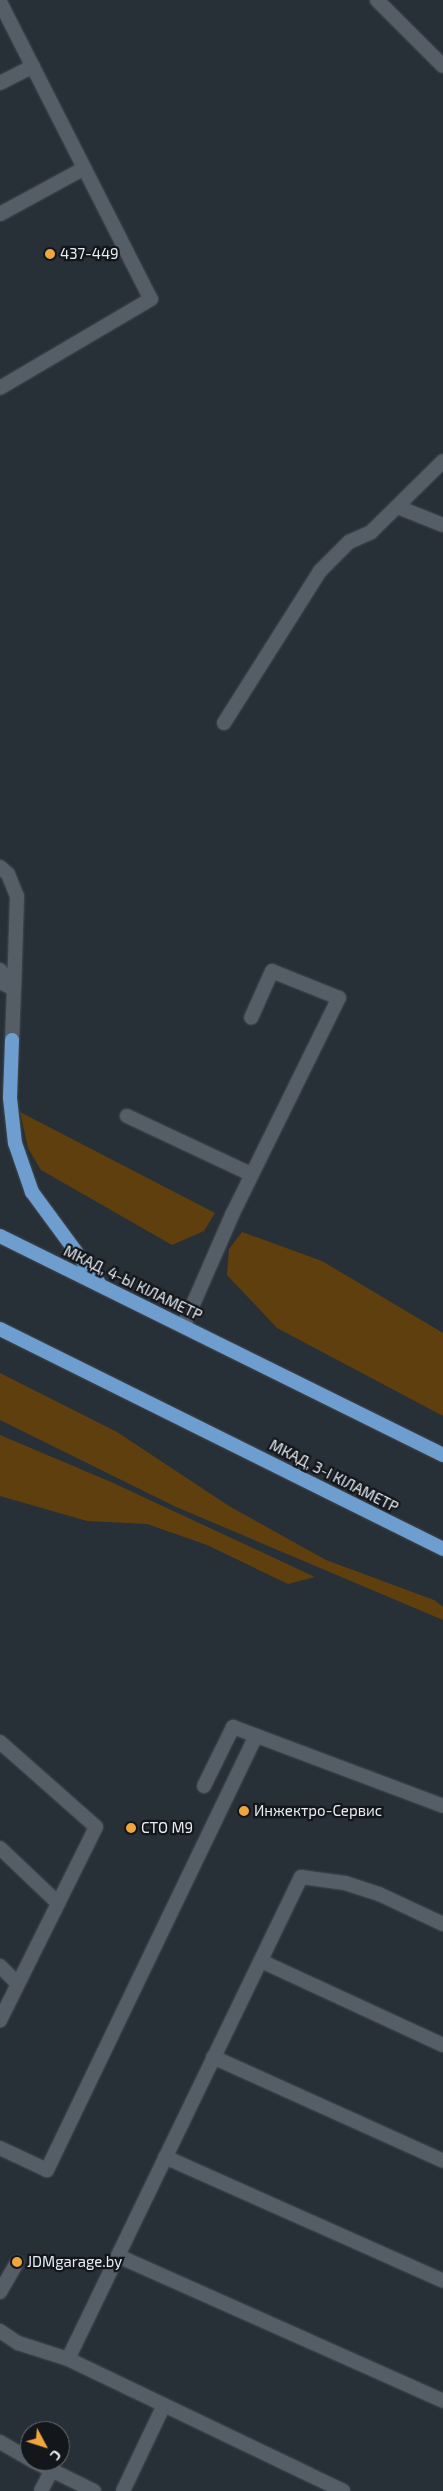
<!DOCTYPE html>
<meta charset="utf-8">
<style>
body{margin:0}
#map{position:relative;width:443px;height:2491px;overflow:hidden;background:#272f37;font-family:"Exo 2",sans-serif}
div>[style]{position:absolute}
[style*='--x']{left:calc(var(--x)*1px);top:calc(var(--y)*1px);width:calc(var(--w)*1px);rotate:calc(var(--a)*1deg)}
.green>*{inset:0;background:#603f0f}
.roads{filter:drop-shadow(0 0 1px #444a51) drop-shadow(0 0 1px #444a51)}
.service>*{height:14px;margin:-7px;padding:0 7px;transform-origin:7px;border-radius:7px;background:#555d66}
.minor>*{height:14px;margin:-7px;padding:0 7px;transform-origin:7px;border-radius:7px;background:#555d66}
.trunk>*{height:14px;margin:-7px;padding:0 7px;transform-origin:7px;border-radius:7px;background:#6e9dcf}
.dots>*{width:14px;height:14px;translate:-50% -50%;box-sizing:border-box;border:2px solid #13161a;border-radius:50%}
span{translate:-50% -50%;white-space:nowrap;text-align:center;line-height:1.15;-webkit-text-stroke:4.5px #13161a;paint-order:stroke}
.poi-label{font-size:15px;color:#e7ecf2}
.left{translate:0 -50%;text-align:left}
.street-label{font-size:15px;color:#e7ecf2}
.north{position:absolute;left:20px;top:2421px;width:50px;height:50px;box-sizing:border-box;background:#13161a;border:1px solid #686c70;border-radius:50%;rotate:130deg;font-size:14px;font-weight:700;line-height:20px;text-align:center;color:#e7ecf2}
.north::after{content:'';display:block;margin:auto;width:18px;height:22px;background:#f0a63f;clip-path:polygon(50% 0,100% 100%,50% 72%,0 100%)}
</style>
<div id="map">
<div class="green">
<i style="clip-path:polygon(20px 1112px,215px 1213px,204px 1231px,172px 1245px,41px 1170px,28px 1148px)"></i>
<i style="clip-path:polygon(242px 1232px,322px 1261px,443px 1333px,443px 1416px,277px 1328px,227px 1275px,229px 1249px)"></i>
<i style="clip-path:polygon(0 1373px,117px 1432px,229px 1506px,326px 1560px,434px 1600px,443px 1607px,443px 1620px,174px 1506px,0 1420px)"></i>
<i style="clip-path:polygon(0 1435px,111px 1482px,315px 1577px,288px 1584px,207px 1545px,147px 1524px,87px 1521px,0 1496px)"></i>
</div>
<div class="roads">
<div class="service">
<i style="--x:0;--y:2;--w:333;--a:63.1"></i>
<i style="--x:151;--y:299;--w:175;--a:149.5"></i>
<i style="--x:0;--y:83;--w:37;--a:-27"></i>
<i style="--x:0;--y:214;--w:94;--a:-28.5"></i>
<i style="--x:398;--y:507;--w:48;--a:21.8"></i>
<i style="--x:224;--y:723;--w:180;--a:-57.7"></i>
<i style="--x:320;--y:571;--w:41;--a:-45"></i>
<i style="--x:349;--y:542;--w:24;--a:-24"></i>
<i style="--x:371;--y:532;--w:101;--a:-44.6"></i>
<i style="--x:0;--y:867;--w:11;--a:41"></i>
<i style="--x:8;--y:874;--w:24;--a:68"></i>
<i style="--x:17;--y:896;--w:93;--a:91.8"></i>
<i style="--x:14;--y:989;--w:16;--a:-153"></i>
<i style="--x:0;--y:970;--w:24;--a:54"></i>
<i style="--x:14;--y:989;--w:51;--a:92.2"></i>
<i style="--x:127;--y:1116;--w:137;--a:25.1"></i>
<i style="--x:184;--y:1325;--w:120;--a:-66.4"></i>
<i style="--x:232;--y:1215;--w:242;--a:-63.8"></i>
<i style="--x:339;--y:998;--w:72;--a:-158.1"></i>
<i style="--x:272;--y:971;--w:51;--a:114.1"></i>
<i style="--x:0;--y:1742;--w:128;--a:41.5"></i>
<i style="--x:96;--y:1827;--w:216;--a:116.4"></i>
<i style="--x:204;--y:1786;--w:66;--a:-63.8"></i>
<i style="--x:233;--y:1727;--w:224;--a:20.6"></i>
<i style="--x:0;--y:1848;--w:80;--a:43.5"></i>
<i style="--x:261;--y:1961;--w:200;--a:24.8"></i>
<i style="--x:0;--y:1966;--w:25;--a:45"></i>
<i style="--x:213;--y:2057;--w:252;--a:24.3"></i>
<i style="--x:0;--y:2148;--w:52;--a:25.1"></i>
<i style="--x:47;--y:2170;--w:482;--a:-64.3"></i>
<i style="--x:165;--y:2157;--w:304;--a:24"></i>
<i style="--x:118;--y:2256;--w:356;--a:24"></i>
<i style="--x:0;--y:2292;--w:34;--a:-60"></i>
<i style="--x:0;--y:2331;--w:22;--a:34"></i>
<i style="--x:18;--y:2343;--w:52;--a:17.7"></i>
<i style="--x:68;--y:2359;--w:305;--a:25.6"></i>
<i style="--x:68;--y:2359;--w:535;--a:-64.2"></i>
<i style="--x:301;--y:1877;--w:44;--a:7.8"></i>
<i style="--x:345;--y:1883;--w:36;--a:18"></i>
<i style="--x:379;--y:1894;--w:71;--a:25.1"></i>
<i style="--x:0;--y:2442;--w:34;--a:30"></i>
<i style="--x:33;--y:2461;--w:68;--a:26.2"></i>
<i style="--x:41;--y:2491;--w:22;--a:-63"></i>
<i style="--x:123;--y:2491;--w:93;--a:-64.5"></i>
</div>
<div class="minor">
<i style="--x:377;--y:0;--w:93;--a:45"></i>
</div>
<div class="trunk">
<i style="--x:12;--y:1040;--w:58;--a:92"></i>
<i style="--x:10;--y:1098;--w:45;--a:83.7"></i>
<i style="--x:15;--y:1143;--w:52;--a:70.9"></i>
<i style="--x:32;--y:1192;--w:112;--a:53.7"></i>
<i style="--x:0;--y:1236;--w:494;--a:26.3"></i>
<i style="--x:0;--y:1329;--w:495;--a:26.4"></i>
</div>
</div>
<div class="dots">
<i style="left:50px;top:254px;background:#f0a63f"></i>
<i style="left:244px;top:1811px;background:#f0a63f"></i>
<i style="left:131px;top:1828px;background:#f0a63f"></i>
<i style="left:17px;top:2262px;background:#f0a63f"></i>
</div>
<div class="poi-label">
<span class="left" style="left:60px;top:254px">437-449</span>
<span class="left" style="left:254px;top:1811px">Инжектро-Сервис</span>
<span class="left" style="left:141px;top:1828px">СТО М9</span>
<span class="left" style="left:27px;top:2262px">JDMgarage.by</span>
</div>
<div class="street-label">
<span style="left:133px;top:1283px;rotate:26deg">МКАД, 4-Ы КІЛАМЕТР</span>
<span style="left:334px;top:1476px;rotate:27deg">МКАД, 3-І КІЛАМЕТР</span>
</div>
<div class="north">С</div>
</div>
